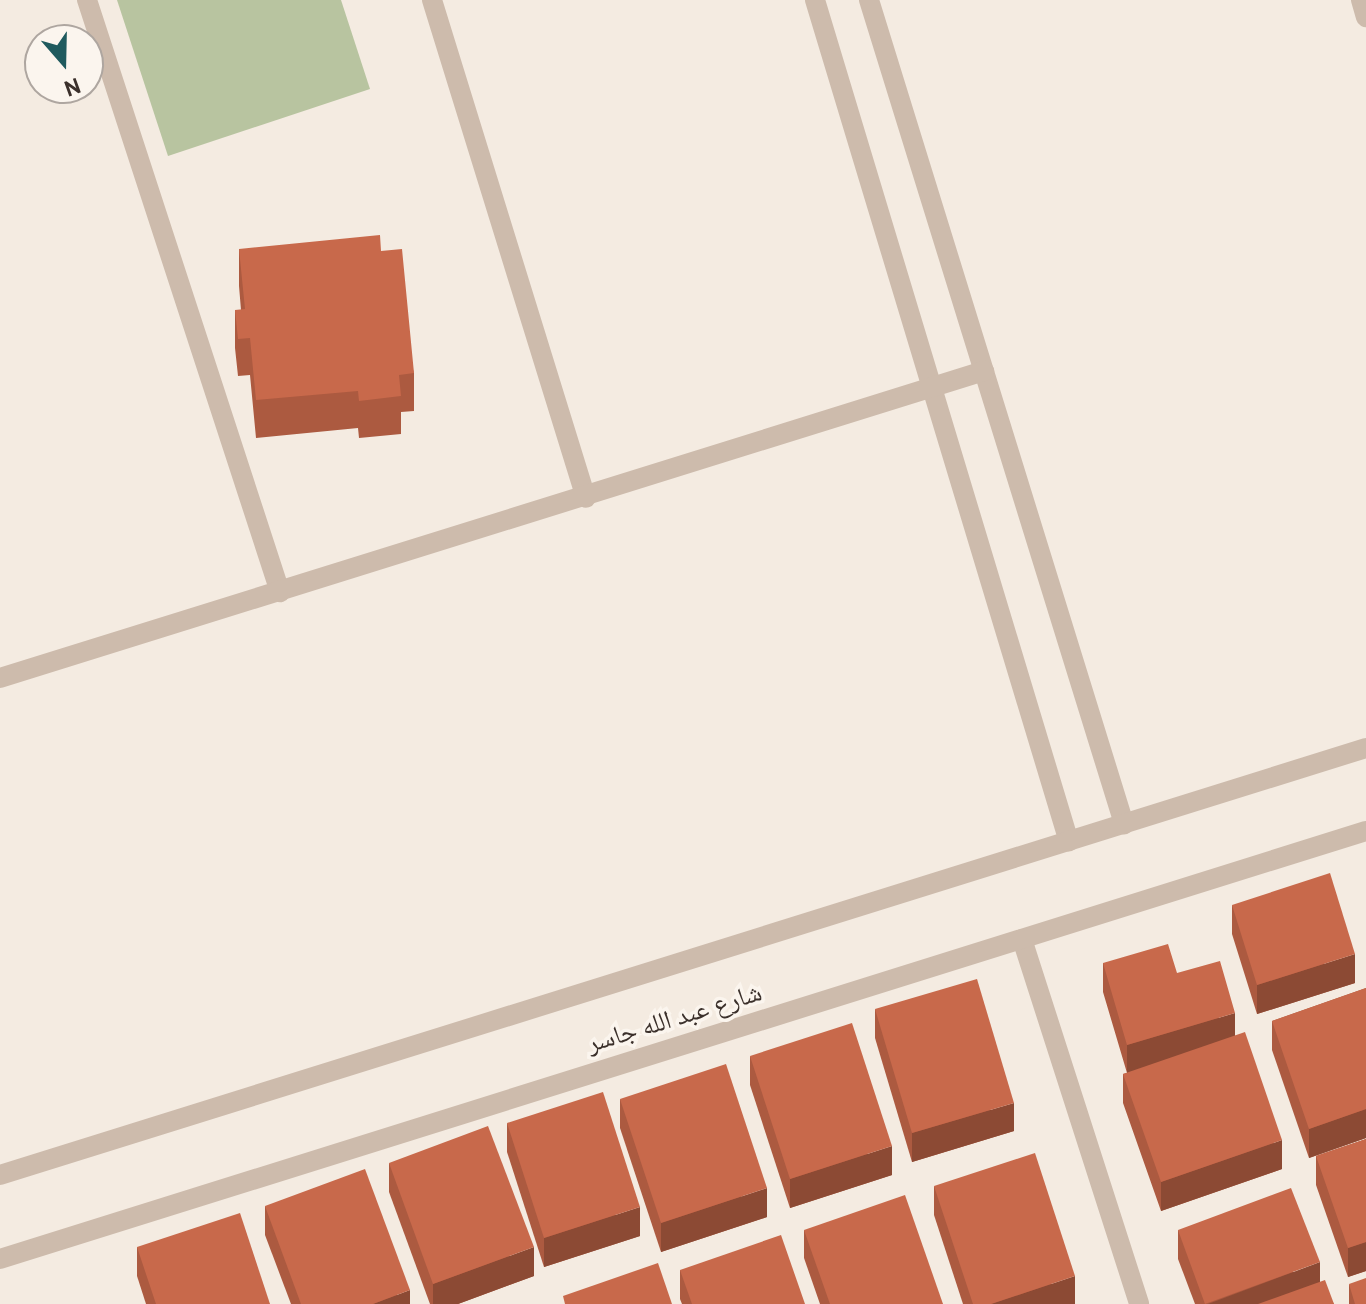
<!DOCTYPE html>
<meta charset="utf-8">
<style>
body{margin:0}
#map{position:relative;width:1366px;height:1304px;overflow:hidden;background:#f4ebe1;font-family:Overpass,"Noto Naskh Arabic",sans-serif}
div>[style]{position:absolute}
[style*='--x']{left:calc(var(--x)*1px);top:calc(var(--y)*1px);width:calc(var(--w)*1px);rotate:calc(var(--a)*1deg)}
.green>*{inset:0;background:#b8c4a0}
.minor>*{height:20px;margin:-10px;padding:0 10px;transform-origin:10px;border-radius:10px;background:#cdbbac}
.wall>*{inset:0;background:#ac5a40}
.shaded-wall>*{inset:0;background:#8c4a34}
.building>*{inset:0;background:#c8694b}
span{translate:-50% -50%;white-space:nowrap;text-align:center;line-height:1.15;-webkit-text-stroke:7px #fbf5ee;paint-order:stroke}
.street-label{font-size:26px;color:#3b302b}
.north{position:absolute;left:24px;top:24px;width:80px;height:80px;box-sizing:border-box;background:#fbf5ee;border:2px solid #aea6a0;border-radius:50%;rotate:160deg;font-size:22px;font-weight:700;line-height:32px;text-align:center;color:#3b302b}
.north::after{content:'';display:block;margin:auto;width:28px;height:36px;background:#1f5a5e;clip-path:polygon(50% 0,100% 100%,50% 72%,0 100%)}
</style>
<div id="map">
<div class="green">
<i style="clip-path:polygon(117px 0,341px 0,370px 89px,168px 156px)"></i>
</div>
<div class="minor">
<i style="--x:87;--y:0;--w:623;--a:71.94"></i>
<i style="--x:432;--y:0;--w:521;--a:72.82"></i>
<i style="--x:815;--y:0;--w:879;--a:73.21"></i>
<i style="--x:869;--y:0;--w:863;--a:72.8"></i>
<i style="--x:1361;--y:0;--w:18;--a:74"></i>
<i style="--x:0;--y:678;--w:1031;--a:-17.33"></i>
<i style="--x:1022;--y:939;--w:383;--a:72.2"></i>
<i style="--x:0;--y:1175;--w:1431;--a:-17.36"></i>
<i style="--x:0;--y:1259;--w:1431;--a:-17.4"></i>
</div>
<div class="wall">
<i style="clip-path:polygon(239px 249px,381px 251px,414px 373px,414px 411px,401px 412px,401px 434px,359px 438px,358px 428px,256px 438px,250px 375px,238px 376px,235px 348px,235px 310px,241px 310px,239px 286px)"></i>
<i style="clip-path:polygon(1232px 905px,1355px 983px,1257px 1014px,1232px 934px)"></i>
<i style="clip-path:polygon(1103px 963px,1177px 973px,1235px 1035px,1282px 1169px,1161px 1211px,1123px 1103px,1123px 1074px,1127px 1073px,1103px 992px)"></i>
<i style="clip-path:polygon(1366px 988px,1366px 1138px,1309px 1158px,1272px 1050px,1272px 1021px)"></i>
<i style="clip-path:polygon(875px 1009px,1014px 1131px,912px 1162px,875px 1038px)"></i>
<i style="clip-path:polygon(750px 1056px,892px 1175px,790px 1208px,750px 1085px)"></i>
<i style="clip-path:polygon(620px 1099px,767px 1217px,661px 1252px,620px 1128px)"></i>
<i style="clip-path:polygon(507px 1123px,640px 1236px,544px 1267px,507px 1152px)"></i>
<i style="clip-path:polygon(1366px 1139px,1366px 1271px,1348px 1277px,1316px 1185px,1316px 1156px)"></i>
<i style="clip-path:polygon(389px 1163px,534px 1276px,458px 1304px,430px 1304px,389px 1192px)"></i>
<i style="clip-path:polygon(934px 1186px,1075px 1304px,963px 1304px,934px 1215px)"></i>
<i style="clip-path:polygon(265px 1206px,410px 1304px,291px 1304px,265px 1235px)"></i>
<i style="clip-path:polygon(804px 1230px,943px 1304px,820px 1304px,804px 1258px)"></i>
<i style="clip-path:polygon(1178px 1230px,1320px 1282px,1334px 1304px,1195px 1304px,1178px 1259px)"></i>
<i style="clip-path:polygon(137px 1247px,270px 1304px,146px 1304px,137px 1276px)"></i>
<i style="clip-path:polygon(680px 1270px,805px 1304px,682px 1304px,680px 1299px)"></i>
<i style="clip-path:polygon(1349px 1284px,1366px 1304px,1349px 1304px)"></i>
</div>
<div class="shaded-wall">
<i style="clip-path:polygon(1355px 954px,1355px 983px,1257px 1014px,1257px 985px)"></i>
<i style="clip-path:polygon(1235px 1013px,1235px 1042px,1127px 1074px,1127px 1045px)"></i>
<i style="clip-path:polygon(1014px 1103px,1014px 1131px,912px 1162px,912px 1133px)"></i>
<i style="clip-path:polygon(1366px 1109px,1366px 1138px,1309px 1158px,1309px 1129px)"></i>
<i style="clip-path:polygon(1282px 1140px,1282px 1169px,1161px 1211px,1161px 1182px)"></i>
<i style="clip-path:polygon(892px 1146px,892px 1175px,790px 1208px,790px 1179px)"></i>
<i style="clip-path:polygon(767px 1188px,767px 1217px,661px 1252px,661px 1223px)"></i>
<i style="clip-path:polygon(640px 1207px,640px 1236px,544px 1267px,544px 1238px)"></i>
<i style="clip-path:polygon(1366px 1242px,1366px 1271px,1348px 1277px,1348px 1248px)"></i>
<i style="clip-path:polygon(534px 1247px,534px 1276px,458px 1304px,433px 1304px,433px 1284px)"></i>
<i style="clip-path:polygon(1320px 1262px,1320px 1291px,1285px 1304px,1208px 1304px)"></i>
<i style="clip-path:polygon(1075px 1276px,1075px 1304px,991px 1304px)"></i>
<i style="clip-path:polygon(410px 1290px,410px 1304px,373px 1304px)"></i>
</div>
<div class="building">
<i style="clip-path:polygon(380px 235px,381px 251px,402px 249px,414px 373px,399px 375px,401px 396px,359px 401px,358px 391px,256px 400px,250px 338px,238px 339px,235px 310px,245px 309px,239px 249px)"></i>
<i style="clip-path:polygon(1330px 873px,1355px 954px,1257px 985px,1232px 905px)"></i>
<i style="clip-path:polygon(1168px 944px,1177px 973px,1220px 961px,1235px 1013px,1127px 1045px,1103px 963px)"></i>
<i style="clip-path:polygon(977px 979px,1014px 1103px,912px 1133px,875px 1009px)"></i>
<i style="clip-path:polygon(1366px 988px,1366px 1109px,1309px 1129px,1272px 1021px)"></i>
<i style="clip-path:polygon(852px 1023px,892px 1146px,790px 1179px,750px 1056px)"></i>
<i style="clip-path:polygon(1245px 1032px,1282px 1140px,1161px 1182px,1123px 1074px)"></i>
<i style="clip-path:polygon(726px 1064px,767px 1188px,661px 1223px,620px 1099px)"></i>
<i style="clip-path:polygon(603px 1092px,640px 1207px,544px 1238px,507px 1123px)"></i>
<i style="clip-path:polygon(488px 1126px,534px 1247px,433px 1284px,389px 1163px)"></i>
<i style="clip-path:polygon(1366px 1139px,1366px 1242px,1348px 1248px,1316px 1156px)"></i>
<i style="clip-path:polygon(1035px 1153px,1075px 1276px,991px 1304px,973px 1304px,934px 1186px)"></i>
<i style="clip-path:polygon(365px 1169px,410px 1290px,373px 1304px,301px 1304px,265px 1206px)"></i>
<i style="clip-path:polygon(1291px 1188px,1320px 1262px,1205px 1304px,1178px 1230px)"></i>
<i style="clip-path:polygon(905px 1195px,943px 1304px,830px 1304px,804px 1230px)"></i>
<i style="clip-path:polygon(240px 1213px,270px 1304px,156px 1304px,137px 1247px)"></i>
<i style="clip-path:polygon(781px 1235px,805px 1304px,692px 1304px,680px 1270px)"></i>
<i style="clip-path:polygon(658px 1263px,672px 1304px,565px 1304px,563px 1296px)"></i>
<i style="clip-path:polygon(1366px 1278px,1366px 1304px,1355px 1304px,1349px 1284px)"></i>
<i style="clip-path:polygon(1325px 1280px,1334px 1304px,1258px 1304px)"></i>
</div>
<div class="street-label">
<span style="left:675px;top:1020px;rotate:-17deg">شارع عبد الله جاسر</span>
</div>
<div class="north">N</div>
</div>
